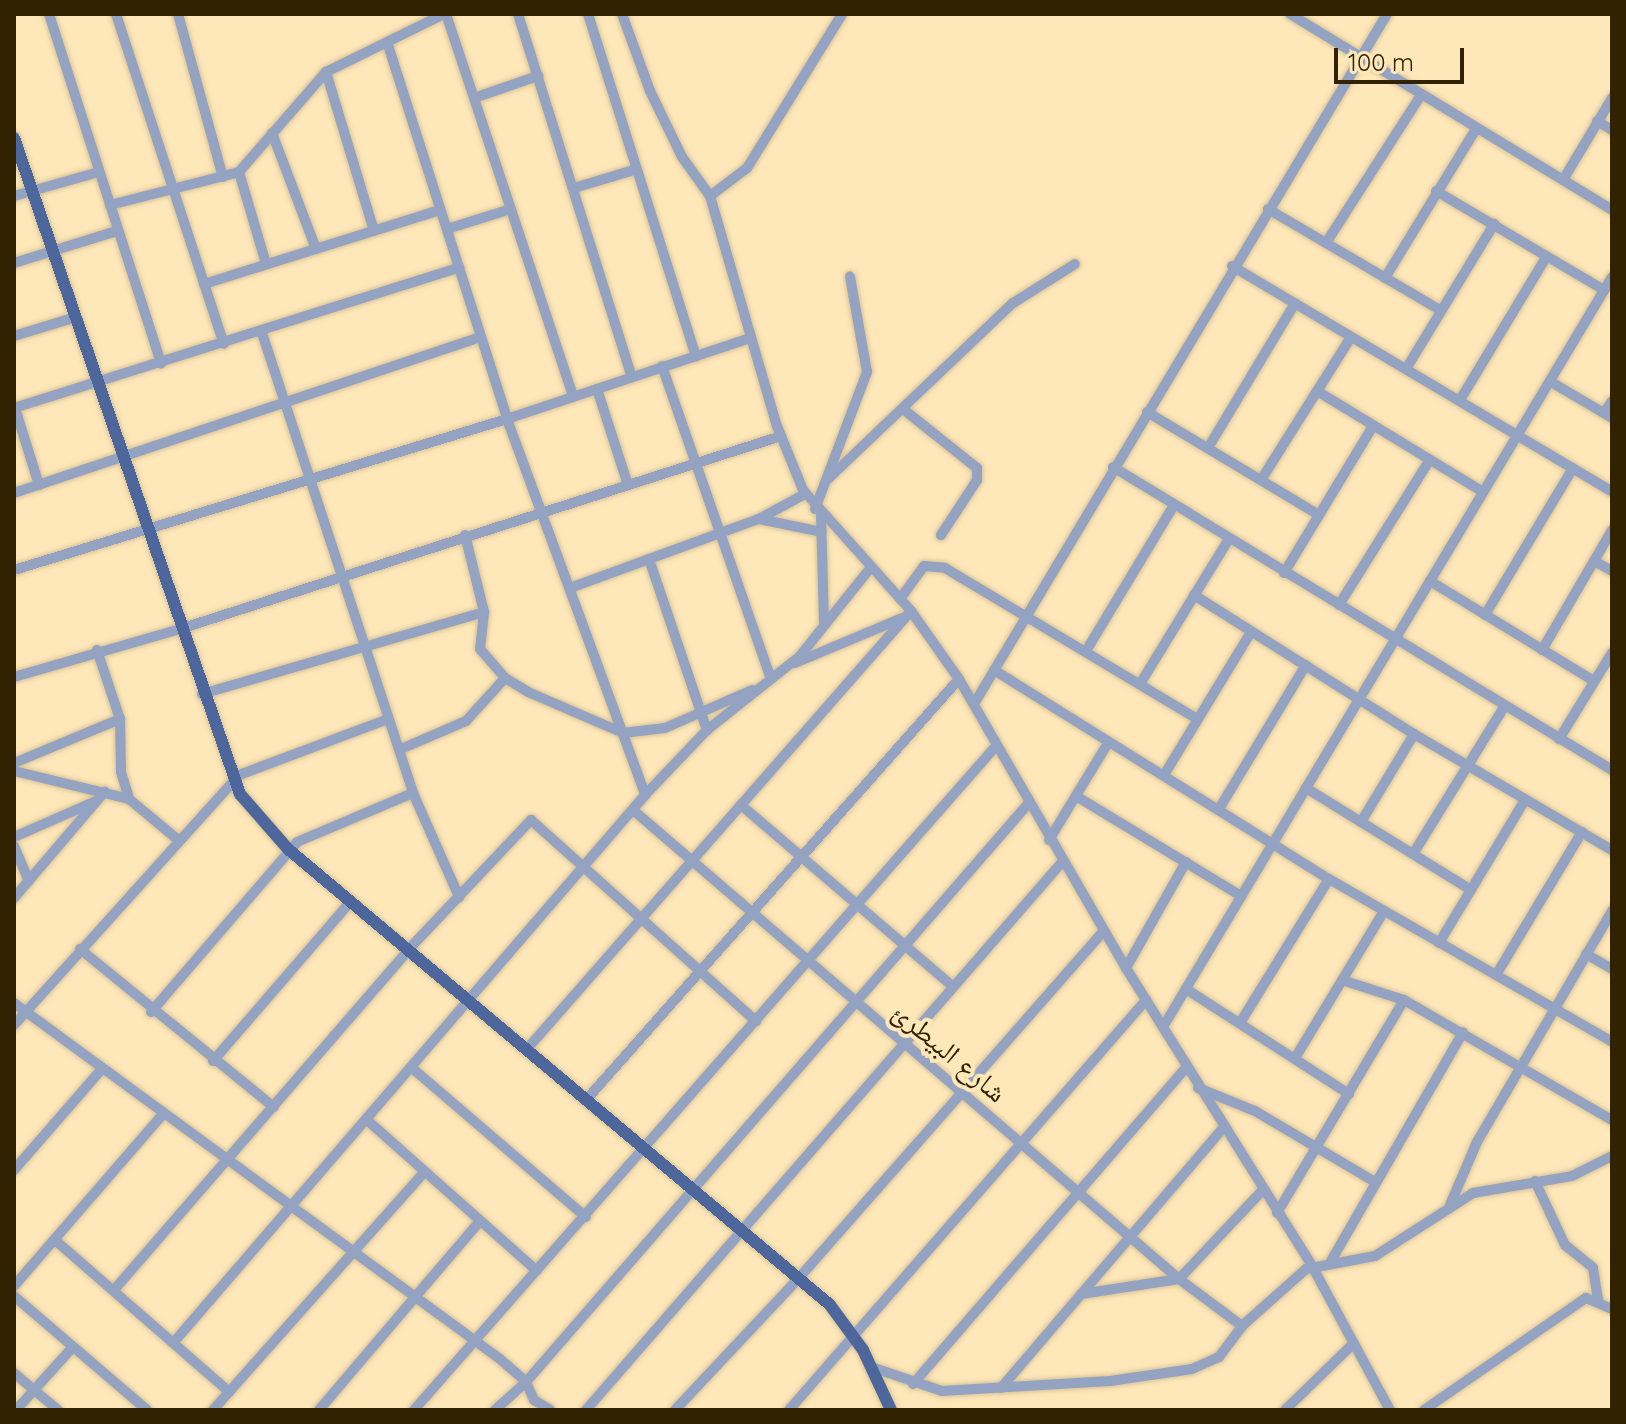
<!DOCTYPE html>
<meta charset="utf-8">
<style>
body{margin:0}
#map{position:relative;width:1626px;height:1424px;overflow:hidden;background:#fee7b9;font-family:Quicksand,"Noto Naskh Arabic",sans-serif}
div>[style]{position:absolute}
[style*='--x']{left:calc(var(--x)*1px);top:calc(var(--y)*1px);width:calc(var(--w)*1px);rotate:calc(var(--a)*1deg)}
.roads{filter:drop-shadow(0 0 2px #d9c498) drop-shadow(0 0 2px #d9c498)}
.minor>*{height:10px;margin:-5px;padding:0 5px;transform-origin:5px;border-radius:5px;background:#94a3c2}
.major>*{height:12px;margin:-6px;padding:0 6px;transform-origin:6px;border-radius:6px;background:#4d679d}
span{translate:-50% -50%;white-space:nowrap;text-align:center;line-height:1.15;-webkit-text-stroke:8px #fee7b9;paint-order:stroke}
.street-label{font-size:28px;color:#312201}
.frame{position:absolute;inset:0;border:16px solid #312201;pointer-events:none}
.scale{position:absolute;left:1334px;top:48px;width:130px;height:36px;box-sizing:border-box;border:4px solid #312201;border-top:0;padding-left:10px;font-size:24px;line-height:28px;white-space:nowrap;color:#312201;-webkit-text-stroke:6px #fee7b9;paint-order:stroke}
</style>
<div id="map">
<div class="roads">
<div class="minor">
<i style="--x:49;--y:14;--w:367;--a:72.2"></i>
<i style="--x:116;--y:14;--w:347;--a:71.9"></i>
<i style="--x:178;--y:14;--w:169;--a:74.6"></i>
<i style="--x:446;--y:14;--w:403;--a:71.6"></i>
<i style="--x:518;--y:14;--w:380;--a:72.6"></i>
<i style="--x:588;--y:14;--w:359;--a:72.5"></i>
<i style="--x:622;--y:14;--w:82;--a:70"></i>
<i style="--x:650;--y:91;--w:73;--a:64.1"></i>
<i style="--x:682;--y:157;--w:48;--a:54.3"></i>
<i style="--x:710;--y:196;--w:240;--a:73.8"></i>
<i style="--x:777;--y:426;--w:69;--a:67.9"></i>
<i style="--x:803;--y:490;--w:162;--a:48.2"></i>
<i style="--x:911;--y:611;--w:83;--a:54.8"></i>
<i style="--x:959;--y:679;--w:334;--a:60"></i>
<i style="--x:1126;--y:968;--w:351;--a:58"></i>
<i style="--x:1312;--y:1266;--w:164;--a:61.6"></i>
<i style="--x:1290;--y:14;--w:377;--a:31.3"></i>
<i style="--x:388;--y:45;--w:392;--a:72.3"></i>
<i style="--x:507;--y:419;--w:401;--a:69.8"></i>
<i style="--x:326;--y:72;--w:166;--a:73.2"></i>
<i style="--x:477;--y:97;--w:65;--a:-19"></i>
<i style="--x:1597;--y:121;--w:17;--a:31"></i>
<i style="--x:272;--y:133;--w:124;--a:69.2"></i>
<i style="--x:239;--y:172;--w:96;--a:73.6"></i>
<i style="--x:1563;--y:180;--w:96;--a:-59.1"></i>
<i style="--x:574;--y:188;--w:63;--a:-16.7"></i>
<i style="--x:1436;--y:191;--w:195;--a:30.5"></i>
<i style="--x:14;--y:196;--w:88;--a:-15.8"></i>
<i style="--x:710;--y:196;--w:46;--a:-37.1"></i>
<i style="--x:747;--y:168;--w:181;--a:-58.3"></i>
<i style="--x:110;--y:205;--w:133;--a:-14.3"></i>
<i style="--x:239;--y:172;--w:133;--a:-49"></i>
<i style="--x:326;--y:72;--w:131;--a:-26.2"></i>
<i style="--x:1268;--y:209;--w:199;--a:30.4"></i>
<i style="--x:447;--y:229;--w:67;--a:-17.4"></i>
<i style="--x:1326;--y:243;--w:176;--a:-57.3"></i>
<i style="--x:14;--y:263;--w:108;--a:-17.3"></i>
<i style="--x:1232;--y:266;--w:442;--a:30.7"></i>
<i style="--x:1385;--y:278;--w:175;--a:-58.6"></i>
<i style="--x:204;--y:284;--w:247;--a:-17.4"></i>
<i style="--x:262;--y:333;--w:484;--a:71.8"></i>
<i style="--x:413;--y:793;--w:114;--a:66.1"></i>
<i style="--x:14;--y:336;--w:62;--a:-17"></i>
<i style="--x:662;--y:366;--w:331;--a:70.8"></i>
<i style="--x:1406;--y:369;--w:170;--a:-58.7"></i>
<i style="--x:1551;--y:382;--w:71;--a:30.5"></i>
<i style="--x:597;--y:389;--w:98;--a:72.1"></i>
<i style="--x:1317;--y:391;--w:194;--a:31.3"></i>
<i style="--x:1460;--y:400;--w:168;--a:-58.9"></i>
<i style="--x:14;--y:408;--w:467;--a:-17.5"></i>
<i style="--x:15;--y:408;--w:81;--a:72.7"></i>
<i style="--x:903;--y:409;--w:95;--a:38.6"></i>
<i style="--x:977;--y:468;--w:12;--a:90"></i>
<i style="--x:977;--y:480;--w:66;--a:123.2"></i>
<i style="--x:1147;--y:412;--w:200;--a:30.9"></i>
<i style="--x:1604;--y:413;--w:14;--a:-56"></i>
<i style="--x:1208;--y:448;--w:169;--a:-59"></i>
<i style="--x:1113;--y:467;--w:584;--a:31.27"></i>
<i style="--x:828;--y:479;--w:255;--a:-43.6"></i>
<i style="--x:1013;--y:303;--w:73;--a:-32.2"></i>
<i style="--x:1261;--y:480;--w:169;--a:-57.8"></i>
<i style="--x:14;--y:493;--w:492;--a:-18.5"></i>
<i style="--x:815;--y:509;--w:147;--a:-69.2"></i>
<i style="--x:867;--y:372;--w:97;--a:-100.1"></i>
<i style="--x:821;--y:515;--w:110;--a:88.4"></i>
<i style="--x:759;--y:519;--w:64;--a:11.7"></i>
<i style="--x:465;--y:535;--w:79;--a:76.1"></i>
<i style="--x:484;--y:612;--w:37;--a:96"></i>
<i style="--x:480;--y:649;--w:38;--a:49"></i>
<i style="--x:505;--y:678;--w:27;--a:31"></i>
<i style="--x:528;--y:692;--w:103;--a:23.3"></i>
<i style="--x:623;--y:733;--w:42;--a:-6.8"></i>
<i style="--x:665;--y:728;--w:95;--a:-23.6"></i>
<i style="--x:649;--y:559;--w:181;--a:71.3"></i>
<i style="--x:1594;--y:561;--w:21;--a:29"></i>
<i style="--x:14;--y:570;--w:516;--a:-17.03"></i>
<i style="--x:507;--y:419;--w:257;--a:-18.4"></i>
<i style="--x:1284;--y:573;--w:172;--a:-58.8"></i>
<i style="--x:1430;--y:581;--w:192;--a:31.4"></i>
<i style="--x:570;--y:588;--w:201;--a:-20.1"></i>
<i style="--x:759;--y:519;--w:52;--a:-28.5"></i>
<i style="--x:1194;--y:595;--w:260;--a:32.3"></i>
<i style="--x:1414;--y:734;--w:229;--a:30.4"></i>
<i style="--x:900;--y:599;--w:41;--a:-54"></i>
<i style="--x:924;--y:566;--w:21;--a:5"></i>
<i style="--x:945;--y:568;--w:294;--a:30.9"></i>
<i style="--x:1339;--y:605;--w:170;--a:-58"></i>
<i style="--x:1485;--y:615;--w:171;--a:-59.1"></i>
<i style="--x:97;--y:650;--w:73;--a:71.6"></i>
<i style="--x:120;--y:719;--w:53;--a:88.9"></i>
<i style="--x:121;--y:772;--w:28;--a:73"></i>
<i style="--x:1542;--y:650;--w:139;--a:-59.7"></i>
<i style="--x:1086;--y:651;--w:170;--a:-58.9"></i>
<i style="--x:795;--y:663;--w:116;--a:-22.8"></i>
<i style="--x:994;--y:670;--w:395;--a:32"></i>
<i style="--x:1329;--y:879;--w:327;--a:29.9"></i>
<i style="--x:14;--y:677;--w:173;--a:-16.1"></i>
<i style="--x:180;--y:629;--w:631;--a:-17.8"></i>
<i style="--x:1140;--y:684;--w:170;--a:-58.5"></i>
<i style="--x:202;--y:694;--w:294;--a:-16.2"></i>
<i style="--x:974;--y:704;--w:804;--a:-59.1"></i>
<i style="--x:1559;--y:739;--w:101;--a:-58.4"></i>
<i style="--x:401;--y:749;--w:71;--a:-23.3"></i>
<i style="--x:466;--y:721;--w:58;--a:-47.8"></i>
<i style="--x:14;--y:763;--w:115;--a:-22.5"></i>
<i style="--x:14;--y:771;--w:118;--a:13.7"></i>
<i style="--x:129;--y:799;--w:62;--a:39.8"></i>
<i style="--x:1164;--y:775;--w:167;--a:-58.7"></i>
<i style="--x:1306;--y:788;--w:194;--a:31.7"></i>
<i style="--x:1076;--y:796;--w:193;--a:31.2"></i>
<i style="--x:741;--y:805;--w:279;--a:40.6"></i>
<i style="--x:1219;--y:809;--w:168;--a:-58.9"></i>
<i style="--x:633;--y:810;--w:720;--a:40.66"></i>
<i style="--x:1179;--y:1279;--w:79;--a:36.7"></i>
<i style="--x:1361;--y:822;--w:103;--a:-58.9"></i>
<i style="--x:14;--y:837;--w:90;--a:-23.7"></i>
<i style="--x:1049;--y:840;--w:114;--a:-58.7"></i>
<i style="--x:14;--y:846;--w:38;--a:67"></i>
<i style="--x:1413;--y:854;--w:173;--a:-58.2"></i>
<i style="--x:14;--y:898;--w:140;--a:-49.6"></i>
<i style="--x:1439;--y:943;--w:167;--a:-59"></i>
<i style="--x:80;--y:949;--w:250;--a:39.2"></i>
<i style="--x:1586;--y:954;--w:30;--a:30"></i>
<i style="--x:1126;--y:968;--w:122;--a:-60.5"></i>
<i style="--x:1496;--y:975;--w:167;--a:-59"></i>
<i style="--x:1342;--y:980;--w:65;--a:17.9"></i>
<i style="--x:1404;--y:1000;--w:240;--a:30"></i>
<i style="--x:1186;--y:989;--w:194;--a:32.8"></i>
<i style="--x:14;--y:1003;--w:602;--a:36.22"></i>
<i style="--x:500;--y:1359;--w:35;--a:41"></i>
<i style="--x:526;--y:1382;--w:20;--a:66"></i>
<i style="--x:534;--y:1400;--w:19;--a:32"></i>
<i style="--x:151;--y:1012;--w:224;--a:-49.3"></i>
<i style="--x:297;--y:842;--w:126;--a:-22.9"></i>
<i style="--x:1240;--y:1023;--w:169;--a:-58.3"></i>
<i style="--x:14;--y:1025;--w:336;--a:-48"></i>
<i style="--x:239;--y:775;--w:159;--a:-20.6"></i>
<i style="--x:1163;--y:1027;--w:874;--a:-59.09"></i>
<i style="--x:527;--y:1049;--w:582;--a:-48.76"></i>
<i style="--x:1295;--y:1058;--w:172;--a:-58.8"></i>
<i style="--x:213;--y:1061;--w:211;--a:-49.2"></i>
<i style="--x:412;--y:1068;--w:229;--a:40.6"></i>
<i style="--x:1198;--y:1088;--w:61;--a:22"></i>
<i style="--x:1255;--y:1111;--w:139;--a:30.6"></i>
<i style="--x:586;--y:1100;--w:562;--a:-48.46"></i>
<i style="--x:367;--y:1120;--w:227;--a:41.6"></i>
<i style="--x:14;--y:1170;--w:133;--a:-49"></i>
<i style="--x:1535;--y:1181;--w:71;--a:64.9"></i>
<i style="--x:1565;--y:1245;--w:36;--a:39"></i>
<i style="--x:1593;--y:1268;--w:32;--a:81"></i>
<i style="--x:1450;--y:1205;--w:69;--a:-66.8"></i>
<i style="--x:1477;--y:1142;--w:268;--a:-59.7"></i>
<i style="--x:1277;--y:1213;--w:248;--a:-59.2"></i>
<i style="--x:55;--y:1240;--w:231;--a:41.1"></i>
<i style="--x:1331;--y:1261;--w:264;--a:-60"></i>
<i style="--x:14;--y:1286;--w:226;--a:-49.1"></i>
<i style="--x:114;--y:1290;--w:451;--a:-49.1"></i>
<i style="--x:409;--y:949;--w:178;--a:-46.6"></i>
<i style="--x:531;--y:820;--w:302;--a:41.8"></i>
<i style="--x:1081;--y:1294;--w:99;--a:-8.7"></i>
<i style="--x:1179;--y:1279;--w:121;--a:-46.7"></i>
<i style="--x:14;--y:1296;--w:175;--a:40.6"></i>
<i style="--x:174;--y:1342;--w:722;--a:-49.27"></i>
<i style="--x:645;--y:795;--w:90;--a:-46.4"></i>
<i style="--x:707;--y:730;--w:119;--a:-38.5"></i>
<i style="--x:800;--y:656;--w:114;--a:-51.4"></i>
<i style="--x:871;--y:1367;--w:75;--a:18.7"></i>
<i style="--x:942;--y:1391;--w:168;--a:-3.4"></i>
<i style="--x:1110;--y:1381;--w:83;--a:-8.3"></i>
<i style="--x:1192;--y:1369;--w:30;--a:-24"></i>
<i style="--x:1219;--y:1357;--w:39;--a:-53"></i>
<i style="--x:1242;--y:1326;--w:86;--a:-41.7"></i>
<i style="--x:1306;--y:1269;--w:70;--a:-10.7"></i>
<i style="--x:1375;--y:1256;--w:117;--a:-32.7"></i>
<i style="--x:1473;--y:1193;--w:100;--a:-9.7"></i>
<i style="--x:1572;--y:1176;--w:45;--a:-26.6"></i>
<i style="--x:14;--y:1373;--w:57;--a:40.1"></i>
<i style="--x:913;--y:1384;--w:418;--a:-49.2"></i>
<i style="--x:1001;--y:1388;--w:340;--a:-49.5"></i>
<i style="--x:16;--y:1410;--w:85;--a:-47.9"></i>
<i style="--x:213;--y:1410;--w:319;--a:-48.4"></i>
<i style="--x:319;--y:1410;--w:248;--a:-49.6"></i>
<i style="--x:414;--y:1410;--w:883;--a:-48.77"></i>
<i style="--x:495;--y:1410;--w:42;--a:-42.1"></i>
<i style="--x:526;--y:1382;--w:766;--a:-49.03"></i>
<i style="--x:586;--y:1410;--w:726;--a:-49.02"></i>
<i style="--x:675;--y:1410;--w:180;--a:-46.8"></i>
<i style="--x:798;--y:1279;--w:463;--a:-48.7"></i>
<i style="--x:789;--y:1410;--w:544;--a:-48.95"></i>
<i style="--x:1285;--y:1410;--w:96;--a:-44.2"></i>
<i style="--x:1424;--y:1410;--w:197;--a:-34.7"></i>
<i style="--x:1586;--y:1298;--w:28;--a:23"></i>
</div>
<div class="major">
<i style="--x:14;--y:138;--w:694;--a:70.99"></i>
<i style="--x:240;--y:794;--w:73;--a:48.9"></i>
<i style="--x:288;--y:849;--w:708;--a:40.07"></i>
<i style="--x:830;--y:1305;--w:56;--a:53.7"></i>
<i style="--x:863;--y:1350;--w:66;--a:65"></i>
</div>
</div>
<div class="street-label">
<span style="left:950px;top:1052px;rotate:40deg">شارع البيطرئ</span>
</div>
<div class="frame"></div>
<div class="scale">100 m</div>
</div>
